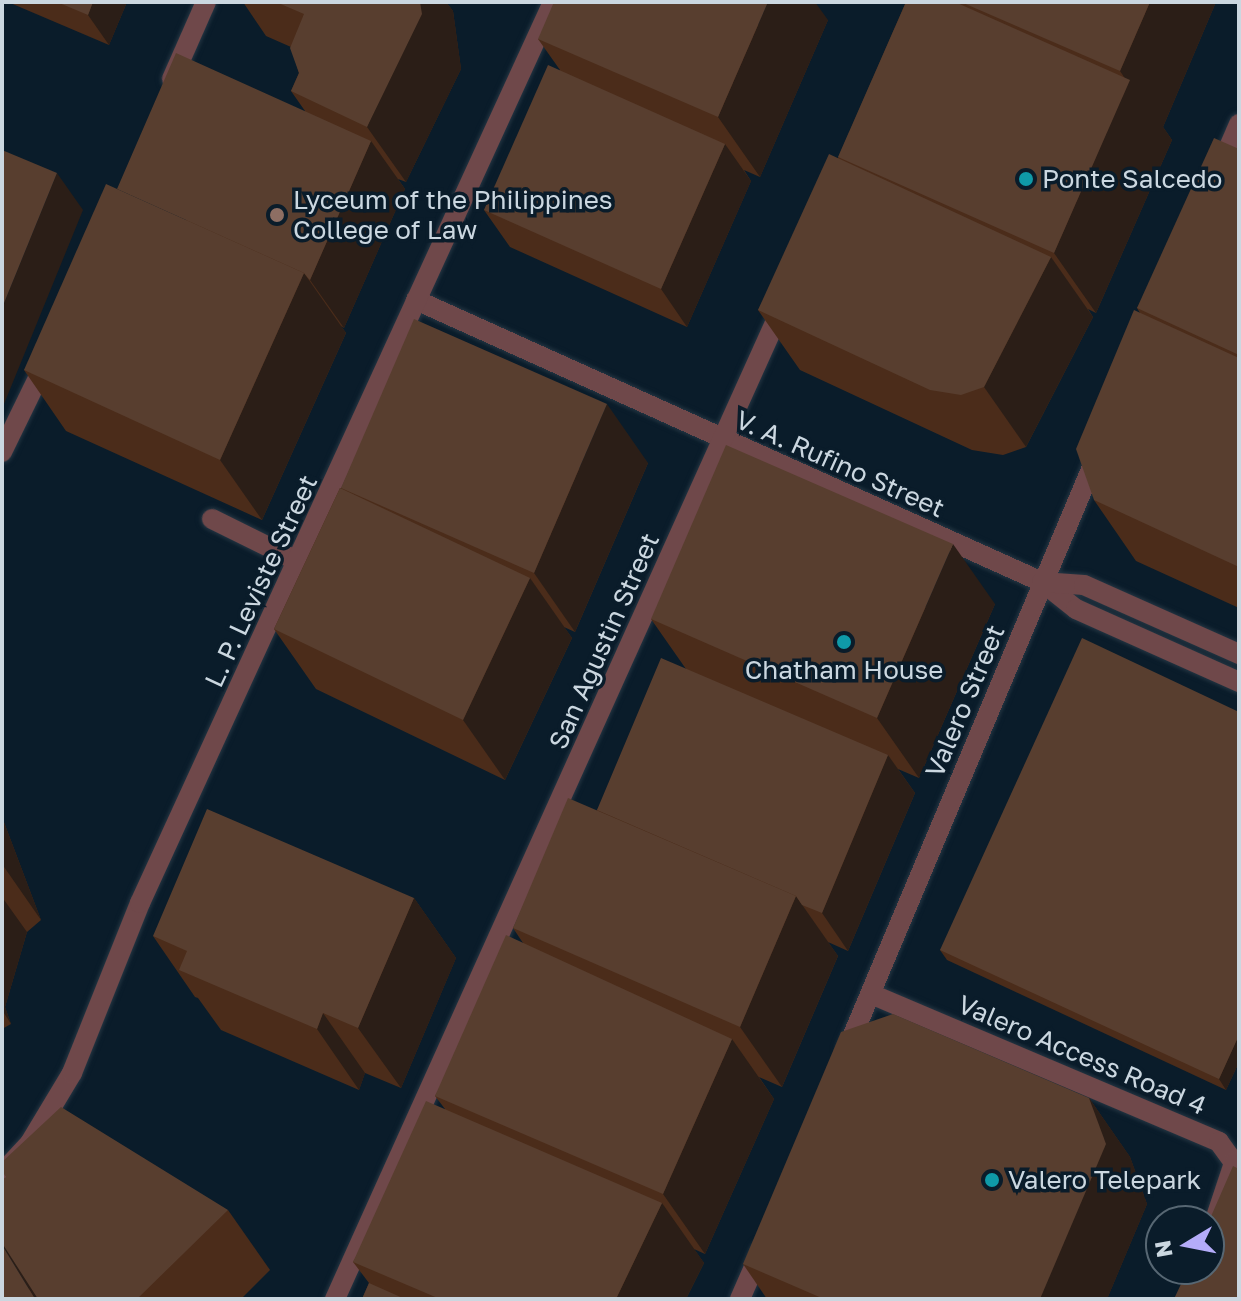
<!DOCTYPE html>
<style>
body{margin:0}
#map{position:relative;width:1241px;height:1301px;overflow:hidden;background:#0a1c2a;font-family:"Golos Text",sans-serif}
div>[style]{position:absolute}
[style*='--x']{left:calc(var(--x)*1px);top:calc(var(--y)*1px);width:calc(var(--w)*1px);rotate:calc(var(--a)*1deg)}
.roads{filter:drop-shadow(0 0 2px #253643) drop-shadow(0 0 2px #253643)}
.minor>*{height:20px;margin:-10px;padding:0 10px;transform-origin:10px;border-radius:10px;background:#6f484a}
.wall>*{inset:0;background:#4b2c1a}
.shaded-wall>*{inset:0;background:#2b1e17}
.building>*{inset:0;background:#583e2f}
.dots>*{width:22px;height:22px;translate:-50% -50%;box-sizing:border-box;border:4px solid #0a1c2a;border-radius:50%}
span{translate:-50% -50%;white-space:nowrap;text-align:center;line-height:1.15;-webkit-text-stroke:7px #0a1c2a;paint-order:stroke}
.poi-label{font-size:26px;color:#cbd7e0}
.left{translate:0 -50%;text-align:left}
.street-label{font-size:26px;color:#cbd7e0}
.frame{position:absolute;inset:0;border:4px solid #cbd7e0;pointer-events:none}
.north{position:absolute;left:1145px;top:1205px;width:80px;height:80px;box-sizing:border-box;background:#0a1c2a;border:2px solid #576773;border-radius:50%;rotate:260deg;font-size:22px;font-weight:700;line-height:32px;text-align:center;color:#cbd7e0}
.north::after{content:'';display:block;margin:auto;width:28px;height:36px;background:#b4acf9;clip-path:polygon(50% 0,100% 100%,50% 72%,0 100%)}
</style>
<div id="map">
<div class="roads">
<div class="minor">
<i style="--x:172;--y:79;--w:84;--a:-66.2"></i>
<i style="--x:1220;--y:168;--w:48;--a:-66.6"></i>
<i style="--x:416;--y:300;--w:687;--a:24.25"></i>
<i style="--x:1042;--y:582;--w:43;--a:38.5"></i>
<i style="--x:1076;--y:609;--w:179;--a:24.1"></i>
<i style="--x:2;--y:452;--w:98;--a:-64"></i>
<i style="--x:212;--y:519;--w:97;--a:26.3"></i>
<i style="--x:1042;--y:582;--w:42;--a:4.1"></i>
<i style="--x:1084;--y:585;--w:170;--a:24"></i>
<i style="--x:871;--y:994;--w:378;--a:23"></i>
<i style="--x:1219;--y:1142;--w:26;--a:54"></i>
<i style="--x:1234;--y:1163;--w:79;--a:108.4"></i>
<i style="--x:847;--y:1049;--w:644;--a:-67.17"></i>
<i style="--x:2;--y:1173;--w:41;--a:-47"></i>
<i style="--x:30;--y:1143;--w:82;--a:-59"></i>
<i style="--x:72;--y:1073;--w:183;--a:-68.2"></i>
<i style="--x:140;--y:903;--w:991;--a:-65.37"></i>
<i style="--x:335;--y:1299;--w:1088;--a:-65.74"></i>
<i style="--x:740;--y:1299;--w:52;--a:-66.4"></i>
</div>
</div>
<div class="wall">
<i style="clip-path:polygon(8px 2px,127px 2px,109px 45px)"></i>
<i style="clip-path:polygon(243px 2px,446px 2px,453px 11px,461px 69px,406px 182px,398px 179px,405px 189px,344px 328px,341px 326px,346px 333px,262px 520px,66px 431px,24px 370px,305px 111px,291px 91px,299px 73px,291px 47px,266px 36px)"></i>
<i style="clip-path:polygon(906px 2px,1216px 2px,1163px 127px,1172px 140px,1096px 313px,1088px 309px,1093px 317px,1026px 447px,1003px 455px,972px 450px,800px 370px,758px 310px,838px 158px)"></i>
<i style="clip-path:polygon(828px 20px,760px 177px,744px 170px,751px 181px,687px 327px,510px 247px,484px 210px,560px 70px,538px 39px)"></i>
<i style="clip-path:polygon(1239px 149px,1239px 608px,1136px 561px,1094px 500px,1140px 313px,1137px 308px)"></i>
<i style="clip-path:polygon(648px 463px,575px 632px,564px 627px,572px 638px,505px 780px,316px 689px,274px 629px,340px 488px)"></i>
<i style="clip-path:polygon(995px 604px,919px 778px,898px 769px,915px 793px,848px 951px,828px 942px,838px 956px,782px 1087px,759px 1077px,774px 1099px,705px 1254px,694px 1249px,704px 1263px,686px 1299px,362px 1299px,369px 1283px,353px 1262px,445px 1109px,435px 1096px,523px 943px,513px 928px,597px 810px,686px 669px,651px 619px)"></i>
<i style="clip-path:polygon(1239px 712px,1239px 1062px,1226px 1090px,947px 960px,940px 950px)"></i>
<i style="clip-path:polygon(2px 817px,41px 920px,27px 932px,5px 1007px,11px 1024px,2px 1029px)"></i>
<i style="clip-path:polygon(414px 898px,456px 958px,401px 1088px,365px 1073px,359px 1090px,221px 1030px,198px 998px,195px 997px,153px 936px)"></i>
<i style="clip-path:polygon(1089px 1098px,1130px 1157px,1147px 1204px,1107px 1299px,767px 1299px,743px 1264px)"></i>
<i style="clip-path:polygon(228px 1210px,270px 1270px,241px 1299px,2px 1299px)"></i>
</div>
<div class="shaded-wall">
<i style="clip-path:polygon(93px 2px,127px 2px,109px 45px,88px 15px)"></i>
<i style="clip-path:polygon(420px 2px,446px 2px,453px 11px,461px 69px,406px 182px,367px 127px)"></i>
<i style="clip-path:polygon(768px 2px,815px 2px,828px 20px,760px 177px,718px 117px)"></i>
<i style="clip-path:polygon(1150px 2px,1216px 2px,1163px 127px,1172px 140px,1096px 313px,1054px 253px,1128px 83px,1120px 71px)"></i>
<i style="clip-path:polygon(371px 141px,405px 189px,344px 328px,310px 280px)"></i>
<i style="clip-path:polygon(725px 144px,751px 181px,687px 327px,661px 289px)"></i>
<i style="clip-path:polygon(57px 173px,83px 210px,4px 404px,2px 401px,2px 308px)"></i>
<i style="clip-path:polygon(1051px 257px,1093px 317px,1026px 447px,984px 387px)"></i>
<i style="clip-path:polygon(304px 273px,346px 333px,262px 520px,220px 460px)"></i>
<i style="clip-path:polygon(607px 404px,648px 463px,575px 632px,534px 573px)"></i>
<i style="clip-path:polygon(953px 544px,995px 604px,919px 778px,877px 718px)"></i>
<i style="clip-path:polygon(530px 578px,572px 638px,505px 780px,463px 720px)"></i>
<i style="clip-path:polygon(888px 755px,915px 793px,848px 951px,822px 913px)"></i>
<i style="clip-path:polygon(2px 817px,41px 920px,2px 864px)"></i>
<i style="clip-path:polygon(796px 896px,838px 956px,782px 1087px,740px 1027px)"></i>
<i style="clip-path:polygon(2px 897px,27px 932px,5px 1007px,11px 1024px,2px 1010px)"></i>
<i style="clip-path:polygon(414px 898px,456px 958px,401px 1088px,358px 1028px)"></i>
<i style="clip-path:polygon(323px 1013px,365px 1073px,359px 1090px,317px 1029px)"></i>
<i style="clip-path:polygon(1239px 1035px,1239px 1062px,1226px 1090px,1219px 1079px)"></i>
<i style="clip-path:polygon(732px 1039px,774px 1099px,705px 1254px,663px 1194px)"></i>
<i style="clip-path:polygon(1089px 1098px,1130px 1157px,1147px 1204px,1107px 1299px,1040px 1299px)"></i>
<i style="clip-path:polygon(662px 1203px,704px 1263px,686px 1299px,616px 1299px)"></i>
<i style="clip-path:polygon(2px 1240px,40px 1299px,35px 1299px,2px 1245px)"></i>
</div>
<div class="building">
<i style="clip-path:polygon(57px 2px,93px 2px,88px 15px)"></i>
<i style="clip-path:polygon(276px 2px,420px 2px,422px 14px,367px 127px,291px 91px,299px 73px,290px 48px,304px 14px)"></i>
<i style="clip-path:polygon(554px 2px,768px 2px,718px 117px,538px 39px)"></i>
<i style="clip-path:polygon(906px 2px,955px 2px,1130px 80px,1054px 253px,838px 157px)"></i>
<i style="clip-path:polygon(961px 2px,1150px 2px,1120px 71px)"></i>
<i style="clip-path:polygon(176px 53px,371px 141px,310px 280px,308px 278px,304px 273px,117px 189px)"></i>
<i style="clip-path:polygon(548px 65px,725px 144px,661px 289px,484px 210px)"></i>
<i style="clip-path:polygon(1214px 138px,1239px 149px,1239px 355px,1137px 308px)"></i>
<i style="clip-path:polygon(2px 150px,57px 173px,2px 308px)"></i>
<i style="clip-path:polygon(829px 154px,1051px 257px,984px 387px,961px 395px,930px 390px,758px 310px)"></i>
<i style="clip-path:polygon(106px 184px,304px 273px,220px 460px,24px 370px)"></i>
<i style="clip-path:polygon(1134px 310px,1239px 358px,1239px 567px,1094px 500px,1076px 449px)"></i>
<i style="clip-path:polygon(414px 319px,607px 404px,534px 573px,341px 488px)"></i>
<i style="clip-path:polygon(726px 445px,953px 544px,877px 718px,651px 619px)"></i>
<i style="clip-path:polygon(340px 488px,530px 578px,463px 720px,274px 629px)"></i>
<i style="clip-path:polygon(1082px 638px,1239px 712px,1239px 1035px,1219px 1079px,940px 950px)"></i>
<i style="clip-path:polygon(661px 658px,888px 755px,822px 913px,802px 905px,796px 896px,597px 810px)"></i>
<i style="clip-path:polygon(568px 798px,796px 896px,740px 1027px,513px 928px)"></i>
<i style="clip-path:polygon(207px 809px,414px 898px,358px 1028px,323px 1013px,317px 1029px,179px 970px,187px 951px,153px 936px)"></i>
<i style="clip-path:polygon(506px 935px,732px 1039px,663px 1194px,435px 1096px)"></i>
<i style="clip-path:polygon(893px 1014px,1089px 1098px,1106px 1144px,1040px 1299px,824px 1299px,743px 1264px,841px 1032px)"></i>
<i style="clip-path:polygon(426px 1101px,662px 1203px,616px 1299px,440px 1299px,353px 1262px)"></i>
<i style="clip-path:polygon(61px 1107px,228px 1210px,137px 1299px,38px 1299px,2px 1243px,2px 1180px,6px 1177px,2px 1171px,2px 1162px)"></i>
<i style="clip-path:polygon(1233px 1166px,1239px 1169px,1239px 1299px,1174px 1299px,1188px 1269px,1209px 1269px,1209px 1221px)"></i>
<i style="clip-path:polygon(2px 1245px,35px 1299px,2px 1299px)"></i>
<i style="clip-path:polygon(369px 1283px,405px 1299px,362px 1299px)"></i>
</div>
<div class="dots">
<i style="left:1026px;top:179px;background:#0f9aa8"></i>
<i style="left:277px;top:215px;background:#8d6e63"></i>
<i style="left:844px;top:642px;background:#0f9aa8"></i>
<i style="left:992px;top:1180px;background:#0f9aa8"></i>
</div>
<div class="poi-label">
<span class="left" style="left:1042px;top:179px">Ponte Salcedo</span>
<span class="left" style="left:293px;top:215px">Lyceum of the Philippines<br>College of Law</span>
<span style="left:844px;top:670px">Chatham House</span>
<span class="left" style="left:1008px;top:1180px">Valero Telepark</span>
</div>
<div class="street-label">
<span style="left:840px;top:464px;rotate:24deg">V. A. Rufino Street</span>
<span style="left:261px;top:581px;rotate:-65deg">L. P. Leviste Street</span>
<span style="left:604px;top:641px;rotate:-66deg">San Agustin Street</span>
<span style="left:965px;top:701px;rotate:-67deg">Valero Street</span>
<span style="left:1082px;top:1055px;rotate:23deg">Valero Access Road 4</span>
</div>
<div class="frame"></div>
<div class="north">N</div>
</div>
